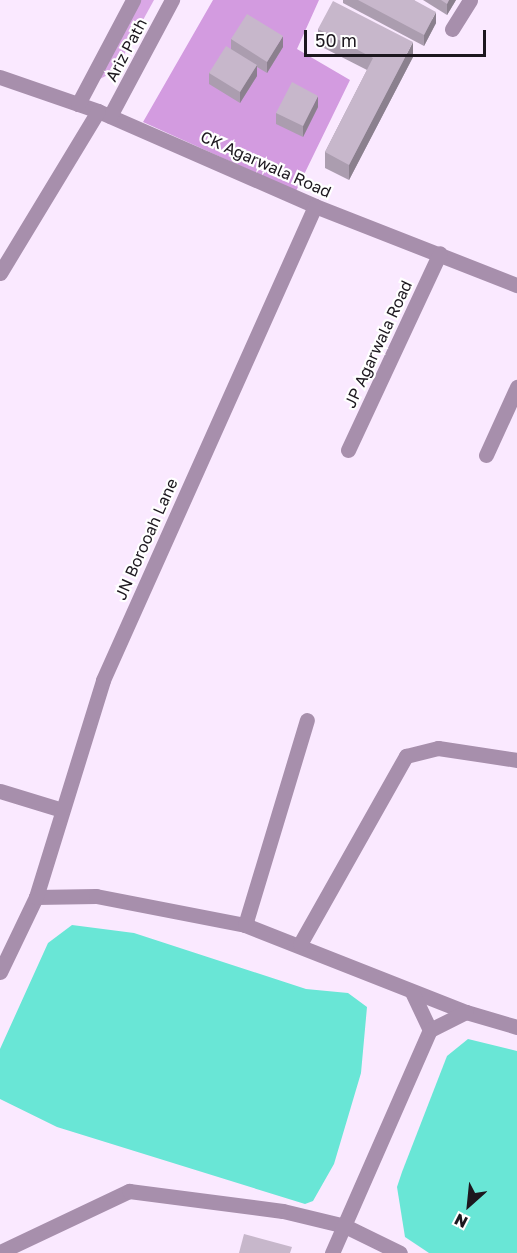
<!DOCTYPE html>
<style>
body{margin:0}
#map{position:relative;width:517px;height:1253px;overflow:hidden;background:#fae9ff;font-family:"Golos Text",sans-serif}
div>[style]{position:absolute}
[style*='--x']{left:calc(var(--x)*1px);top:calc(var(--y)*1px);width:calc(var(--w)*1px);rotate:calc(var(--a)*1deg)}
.green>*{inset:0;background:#daa7e6}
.forest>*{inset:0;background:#d39be0}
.water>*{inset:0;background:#69e6d6}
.minor>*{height:15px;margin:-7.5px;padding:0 7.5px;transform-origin:7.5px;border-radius:7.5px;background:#a78fac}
.wall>*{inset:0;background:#ab9daf}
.shaded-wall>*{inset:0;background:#8b808e}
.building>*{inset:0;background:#c7b7cb}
span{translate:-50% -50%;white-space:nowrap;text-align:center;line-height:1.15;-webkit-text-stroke:4.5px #fff;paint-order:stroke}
.street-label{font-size:16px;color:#1c171e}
.north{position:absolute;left:439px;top:1175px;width:60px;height:60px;-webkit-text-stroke:4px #fff;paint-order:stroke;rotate:207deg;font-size:16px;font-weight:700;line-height:24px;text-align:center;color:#1c171e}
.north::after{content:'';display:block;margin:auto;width:21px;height:27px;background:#1c171e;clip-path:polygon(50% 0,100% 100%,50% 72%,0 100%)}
.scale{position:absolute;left:304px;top:30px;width:182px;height:27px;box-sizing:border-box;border:3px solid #1c171e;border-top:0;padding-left:8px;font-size:18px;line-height:21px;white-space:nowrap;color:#1c171e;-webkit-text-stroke:4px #fff;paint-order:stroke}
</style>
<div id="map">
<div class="green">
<i style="clip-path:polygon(141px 0,154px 0,115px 71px,98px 80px)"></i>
</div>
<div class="forest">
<i style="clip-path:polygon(213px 0,319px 0,297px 49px,350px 80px,296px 191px,143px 122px)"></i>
</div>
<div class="water">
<i style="clip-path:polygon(72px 925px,134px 933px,306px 989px,348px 993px,367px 1007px,361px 1073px,334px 1164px,313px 1201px,305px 1204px,57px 1127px,0 1099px,0 1049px,48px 943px)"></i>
<i style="clip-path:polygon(468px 1039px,517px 1051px,517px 1253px,429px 1253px,405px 1237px,397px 1187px,402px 1172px,447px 1056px)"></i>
</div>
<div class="minor">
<i style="--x:452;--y:29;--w:34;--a:-58"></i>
<i style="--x:0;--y:77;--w:104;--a:19.1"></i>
<i style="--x:98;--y:111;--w:237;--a:23.6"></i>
<i style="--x:315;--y:206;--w:217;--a:21.4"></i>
<i style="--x:78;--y:104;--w:118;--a:-62.1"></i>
<i style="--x:110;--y:116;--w:132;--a:-61.9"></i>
<i style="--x:0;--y:273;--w:189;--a:-58.8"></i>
<i style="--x:348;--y:450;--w:217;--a:-65"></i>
<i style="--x:486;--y:455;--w:75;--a:-65.5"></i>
<i style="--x:0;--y:791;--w:65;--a:17"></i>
<i style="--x:36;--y:897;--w:60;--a:-1"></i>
<i style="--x:96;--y:896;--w:152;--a:11"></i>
<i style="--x:245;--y:925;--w:238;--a:21.5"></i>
<i style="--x:466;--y:1012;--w:53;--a:16.4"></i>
<i style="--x:245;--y:925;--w:214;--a:-73.2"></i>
<i style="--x:300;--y:944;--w:216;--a:-60.6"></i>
<i style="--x:406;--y:756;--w:33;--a:-14"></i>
<i style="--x:438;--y:748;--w:80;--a:8.6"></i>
<i style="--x:0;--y:972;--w:83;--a:-64.4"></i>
<i style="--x:36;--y:897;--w:227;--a:-72.8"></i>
<i style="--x:103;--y:680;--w:519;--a:-65.9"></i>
<i style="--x:412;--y:992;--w:42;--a:64.7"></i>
<i style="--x:0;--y:1252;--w:143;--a:-25.3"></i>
<i style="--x:129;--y:1191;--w:155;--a:7.4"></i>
<i style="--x:283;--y:1211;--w:64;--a:13.6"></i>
<i style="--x:345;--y:1226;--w:61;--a:26.1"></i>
<i style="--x:332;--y:1253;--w:244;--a:-66.3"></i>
<i style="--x:430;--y:1030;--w:40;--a:-26.6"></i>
</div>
<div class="wall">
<i style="clip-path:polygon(343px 0,414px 0,436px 23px,424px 46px,343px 3px)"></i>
<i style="clip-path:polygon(423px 0,456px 0,447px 15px)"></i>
<i style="clip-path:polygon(318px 29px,413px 57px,349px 180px,325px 168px,325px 152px,367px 70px,318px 45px)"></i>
<i style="clip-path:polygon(231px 39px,283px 47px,267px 73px,257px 67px,257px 76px,240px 103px,209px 84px,209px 73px,231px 49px)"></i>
<i style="clip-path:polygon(318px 107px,303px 137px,276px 124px,276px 113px)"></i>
</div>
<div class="shaded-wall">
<i style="clip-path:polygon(449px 0,456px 0,447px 15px,447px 4px)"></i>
<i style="clip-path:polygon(436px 12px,436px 23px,424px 46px,424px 35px)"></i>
<i style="clip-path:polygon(283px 36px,283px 47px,267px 73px,267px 62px)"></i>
<i style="clip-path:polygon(413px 42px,413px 57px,349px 180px,349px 165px)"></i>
<i style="clip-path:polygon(257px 65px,257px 76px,240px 103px,240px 92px)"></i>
<i style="clip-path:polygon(318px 96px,318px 107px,303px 137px,303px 126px)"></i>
</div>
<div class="building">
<i style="clip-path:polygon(358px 0,414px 0,436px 12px,424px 35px)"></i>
<i style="clip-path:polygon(441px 0,449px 0,447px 4px)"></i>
<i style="clip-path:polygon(333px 1px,413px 42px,349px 165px,325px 152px,373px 58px,318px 29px)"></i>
<i style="clip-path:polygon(247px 14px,283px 36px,267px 62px,231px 39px)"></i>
<i style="clip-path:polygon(226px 46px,257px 65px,240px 92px,209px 73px)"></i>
<i style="clip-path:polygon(292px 82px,318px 96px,303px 126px,276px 113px)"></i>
<i style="clip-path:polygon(244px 1234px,292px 1247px,290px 1253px,239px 1253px)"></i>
</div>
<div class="street-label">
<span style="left:126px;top:50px;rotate:-62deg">Ariz Path</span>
<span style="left:266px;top:164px;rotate:24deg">CK Agarwala Road</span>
<span style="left:378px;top:344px;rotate:-65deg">JP Agarwala Road</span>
<span style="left:146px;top:539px;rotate:-66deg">JN Borooah Lane</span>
</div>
<div class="north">N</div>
<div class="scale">50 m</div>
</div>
